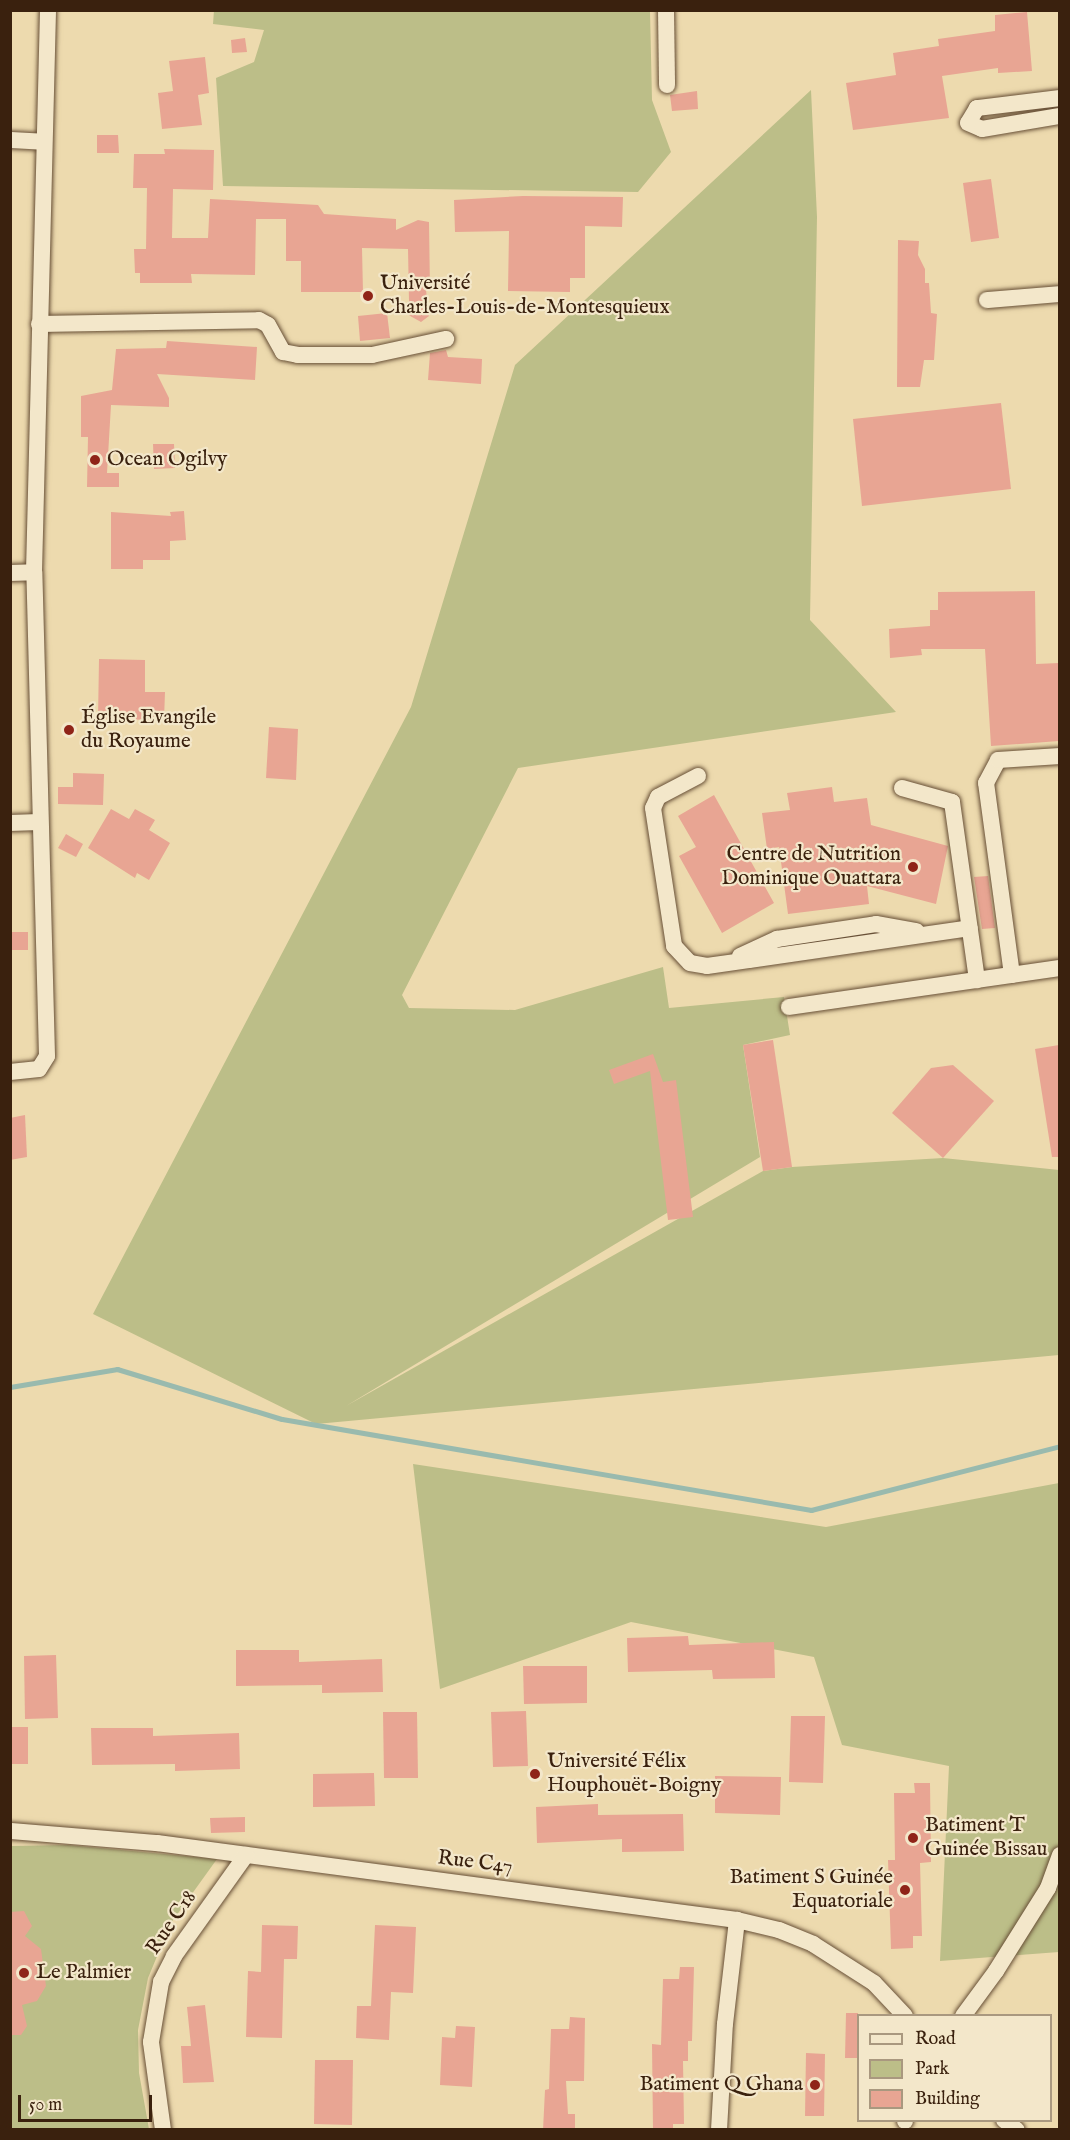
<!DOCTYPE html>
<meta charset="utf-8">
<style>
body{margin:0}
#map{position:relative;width:1070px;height:2140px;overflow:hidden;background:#eddaae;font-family:"IM FELL English",serif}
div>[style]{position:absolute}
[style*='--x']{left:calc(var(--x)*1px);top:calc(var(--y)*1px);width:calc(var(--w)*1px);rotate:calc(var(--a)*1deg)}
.green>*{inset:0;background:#bcbe88}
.stream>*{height:5px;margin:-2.5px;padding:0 2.5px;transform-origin:2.5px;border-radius:2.5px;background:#99baae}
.building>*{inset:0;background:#e8a593}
.roads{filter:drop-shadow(0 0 2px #674f36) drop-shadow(0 0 2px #674f36)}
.minor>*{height:16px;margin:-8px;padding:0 8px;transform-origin:8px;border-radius:8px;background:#f3e7ca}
.dots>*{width:16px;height:16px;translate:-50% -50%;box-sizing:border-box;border:3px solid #f3e7ca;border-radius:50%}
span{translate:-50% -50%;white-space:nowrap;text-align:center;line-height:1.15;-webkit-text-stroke:4.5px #f3e7ca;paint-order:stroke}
.poi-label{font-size:21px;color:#3a210e}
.left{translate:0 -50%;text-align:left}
.right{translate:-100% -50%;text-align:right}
.street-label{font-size:21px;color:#3a210e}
.frame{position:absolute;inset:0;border:12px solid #3a210e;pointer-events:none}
.legend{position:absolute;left:857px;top:2014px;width:195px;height:108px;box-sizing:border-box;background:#f3e7ca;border:2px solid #a9987f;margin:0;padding:8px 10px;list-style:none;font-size:18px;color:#3a210e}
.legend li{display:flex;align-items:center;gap:12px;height:30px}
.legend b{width:30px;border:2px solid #a9987f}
.scale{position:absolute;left:18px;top:2095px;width:134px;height:27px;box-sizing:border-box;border:3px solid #3a210e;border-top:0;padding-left:8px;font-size:18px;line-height:21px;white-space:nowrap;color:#3a210e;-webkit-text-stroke:4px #f3e7ca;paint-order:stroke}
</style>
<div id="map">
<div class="green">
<i style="clip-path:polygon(214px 10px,650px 11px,652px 100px,671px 152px,638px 192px,223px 186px,216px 78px,254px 62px,264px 30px,213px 24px)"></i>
<i style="clip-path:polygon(811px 90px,817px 217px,810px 620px,896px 712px,518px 768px,402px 995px,409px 1008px,515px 1010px,663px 967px,669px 1008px,784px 997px,790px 1035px,743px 1045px,760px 1157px,346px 1406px,763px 1171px,792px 1167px,943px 1158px,1059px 1170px,1059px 1355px,316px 1424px,93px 1314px,411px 707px,515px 365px)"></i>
<i style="clip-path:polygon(413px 1464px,826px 1527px,1059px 1483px,1059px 1952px,940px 1961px,949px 1766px,842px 1745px,814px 1657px,631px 1622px,440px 1689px)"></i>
<i style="clip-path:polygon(68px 1845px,217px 1859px,171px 1923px,148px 1978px,138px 2030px,139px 2073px,149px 2129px,11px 2129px,10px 1846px)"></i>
</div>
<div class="stream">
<i style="--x:10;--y:1387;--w:109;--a:-9.5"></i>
<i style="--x:117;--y:1369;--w:172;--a:16.9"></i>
<i style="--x:282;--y:1419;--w:537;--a:9.76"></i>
<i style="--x:811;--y:1510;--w:257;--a:-14.4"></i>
</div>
<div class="building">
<i style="clip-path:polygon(1027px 12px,1032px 71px,998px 73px,998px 68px,942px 76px,949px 118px,853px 130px,846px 83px,896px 75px,893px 53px,939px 46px,938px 39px,995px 31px,995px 15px)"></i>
<i style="clip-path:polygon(245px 38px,247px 52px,232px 53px,231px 40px)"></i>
<i style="clip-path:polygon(205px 57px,209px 93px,198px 95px,202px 125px,162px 129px,158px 93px,173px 91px,169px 61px)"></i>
<i style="clip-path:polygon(697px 91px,698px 109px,672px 111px,670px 95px)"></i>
<i style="clip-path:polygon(97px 135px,118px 135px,119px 153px,97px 153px)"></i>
<i style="clip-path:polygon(164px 149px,214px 150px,213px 190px,173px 189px,172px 238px,208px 238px,210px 199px,318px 205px,324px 214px,396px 219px,396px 230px,418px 220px,429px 222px,430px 290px,426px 290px,429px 316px,421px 322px,403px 312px,409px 301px,408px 249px,362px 248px,363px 292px,301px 292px,301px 261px,286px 261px,286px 219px,256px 219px,255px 275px,191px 274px,192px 283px,140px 283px,140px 273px,135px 273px,134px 249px,146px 249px,147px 188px,133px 188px,134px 154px,165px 154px)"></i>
<i style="clip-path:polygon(991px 179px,999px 238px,971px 242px,963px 183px)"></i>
<i style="clip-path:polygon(523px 196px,623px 197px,622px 227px,585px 226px,585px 278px,570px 278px,570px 292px,508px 291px,509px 231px,455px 232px,454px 200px)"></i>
<i style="clip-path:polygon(898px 240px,919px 241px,918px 255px,925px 269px,925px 283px,929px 283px,931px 313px,937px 314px,934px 360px,924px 360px,920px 387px,897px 387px)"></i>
<i style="clip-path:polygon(387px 313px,390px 338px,360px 341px,358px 316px)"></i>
<i style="clip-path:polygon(167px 341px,257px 347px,255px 380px,157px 374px,169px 398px,169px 407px,111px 405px,107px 473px,119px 473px,119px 487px,87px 487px,88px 437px,81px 437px,81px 396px,112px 390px,116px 349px,166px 348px)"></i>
<i style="clip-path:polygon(446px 350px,448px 357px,482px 359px,481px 384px,428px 380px,430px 353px)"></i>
<i style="clip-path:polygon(1001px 403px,1011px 489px,862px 506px,853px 419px)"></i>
<i style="clip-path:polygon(153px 444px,174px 444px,175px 468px,154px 469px)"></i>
<i style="clip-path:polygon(184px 511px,186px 540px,170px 541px,170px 560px,143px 560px,143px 569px,111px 569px,111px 512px,171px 516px,170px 512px)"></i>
<i style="clip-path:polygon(1035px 591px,1036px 664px,1059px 663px,1059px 741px,991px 746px,985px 649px,921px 649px,922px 655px,890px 658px,889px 629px,930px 626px,930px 610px,938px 610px,938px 592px)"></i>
<i style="clip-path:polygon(99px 659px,145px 660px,145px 692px,165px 692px,164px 720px,98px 719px)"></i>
<i style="clip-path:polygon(269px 727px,298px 729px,296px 780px,266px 778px)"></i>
<i style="clip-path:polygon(73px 773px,104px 774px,103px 805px,58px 804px,58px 787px,73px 787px)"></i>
<i style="clip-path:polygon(832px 787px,834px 802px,867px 798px,871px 825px,948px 846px,936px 904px,867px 886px,869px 904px,788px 914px,779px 847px,767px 849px,762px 813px,790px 810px,787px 793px)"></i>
<i style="clip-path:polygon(714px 795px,774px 903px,722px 933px,679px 856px,696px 847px,678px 816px)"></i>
<i style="clip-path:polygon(111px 809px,129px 819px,135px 809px,155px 820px,149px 830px,170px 843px,149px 880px,137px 873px,135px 878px,88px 848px)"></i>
<i style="clip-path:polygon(66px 834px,83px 844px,76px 857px,58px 848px)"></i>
<i style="clip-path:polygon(988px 876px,995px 928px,982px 929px,974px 877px)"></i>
<i style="clip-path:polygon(10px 932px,28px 932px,28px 950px,10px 950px)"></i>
<i style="clip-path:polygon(773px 1040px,792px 1167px,763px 1171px,743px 1045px)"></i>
<i style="clip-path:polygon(1059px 1045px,1059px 1157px,1052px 1157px,1035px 1049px)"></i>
<i style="clip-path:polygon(653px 1054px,663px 1082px,676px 1080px,693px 1217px,668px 1220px,650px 1071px,614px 1084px,609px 1070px)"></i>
<i style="clip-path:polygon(953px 1065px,994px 1101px,943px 1158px,892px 1113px,931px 1068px)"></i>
<i style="clip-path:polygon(25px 1115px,27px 1157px,10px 1160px,10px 1118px)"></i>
<i style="clip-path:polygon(688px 1636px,689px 1645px,774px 1642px,775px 1678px,713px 1679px,712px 1670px,628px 1672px,627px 1638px)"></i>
<i style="clip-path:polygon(236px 1650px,299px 1650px,299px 1662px,382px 1659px,383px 1692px,322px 1693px,322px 1685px,236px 1686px)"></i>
<i style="clip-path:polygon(56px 1655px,58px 1718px,25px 1719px,24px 1656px)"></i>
<i style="clip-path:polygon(523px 1666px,587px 1666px,587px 1703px,524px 1704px)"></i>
<i style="clip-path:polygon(526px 1711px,528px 1766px,493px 1767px,491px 1712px)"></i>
<i style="clip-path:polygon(383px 1712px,417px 1712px,418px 1778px,384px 1778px)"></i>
<i style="clip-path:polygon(791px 1716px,825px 1716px,823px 1783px,789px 1782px)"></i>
<i style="clip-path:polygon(10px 1727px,28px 1727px,28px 1764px,10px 1764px)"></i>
<i style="clip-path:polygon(91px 1728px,153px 1728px,153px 1736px,239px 1733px,240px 1769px,175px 1771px,175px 1764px,92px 1765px)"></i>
<i style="clip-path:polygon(374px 1773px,375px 1806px,313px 1807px,313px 1774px)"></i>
<i style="clip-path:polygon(715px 1776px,781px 1777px,780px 1815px,715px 1813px)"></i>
<i style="clip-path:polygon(914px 1783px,930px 1783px,931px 1862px,920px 1863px,922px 1936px,913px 1936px,913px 1948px,891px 1949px,888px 1860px,895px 1860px,894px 1793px,915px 1793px)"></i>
<i style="clip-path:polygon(598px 1804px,598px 1815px,683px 1814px,684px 1851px,622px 1852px,622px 1839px,537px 1843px,536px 1807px)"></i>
<i style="clip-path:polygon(245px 1817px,245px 1832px,211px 1833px,210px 1818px)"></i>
<i style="clip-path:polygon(24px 1911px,32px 1926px,25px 1936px,41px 1949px,46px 1986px,37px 2001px,22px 2005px,27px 2026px,21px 2035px,10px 2035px,10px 1912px)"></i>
<i style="clip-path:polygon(262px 1925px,298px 1926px,297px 1959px,284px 1959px,282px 2038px,246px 2037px,248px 1971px,261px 1972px)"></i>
<i style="clip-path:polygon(375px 1925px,416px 1927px,413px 1993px,391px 1992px,389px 2040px,356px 2038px,357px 2006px,371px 2006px)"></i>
<i style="clip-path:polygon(680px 1967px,694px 1967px,692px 2041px,688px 2041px,688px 2061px,683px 2061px,684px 2124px,673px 2124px,673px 2130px,653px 2130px,652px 2044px,661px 2045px,663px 1979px,679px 1979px)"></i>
<i style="clip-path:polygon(205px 2005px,214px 2082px,183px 2083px,181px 2046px,191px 2046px,187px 2007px)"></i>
<i style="clip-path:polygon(846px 2013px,858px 2013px,858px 2058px,845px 2058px)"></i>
<i style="clip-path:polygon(570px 2017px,585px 2018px,584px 2081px,566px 2081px,568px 2114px,575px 2114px,575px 2130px,543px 2130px,545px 2090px,549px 2089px,551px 2029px,569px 2029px)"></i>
<i style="clip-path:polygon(456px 2026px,475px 2027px,472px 2087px,440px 2085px,442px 2037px,455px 2038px)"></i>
<i style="clip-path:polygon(806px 2053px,825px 2054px,824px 2116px,805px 2116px)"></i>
<i style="clip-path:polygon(315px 2060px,353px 2060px,352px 2125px,314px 2124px)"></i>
</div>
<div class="roads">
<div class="minor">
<i style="--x:666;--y:10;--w:75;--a:89.2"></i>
<i style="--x:1060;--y:98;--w:84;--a:173.1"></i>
<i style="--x:977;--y:108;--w:17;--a:121"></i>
<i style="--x:968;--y:123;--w:15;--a:23"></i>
<i style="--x:982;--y:129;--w:79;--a:-9.5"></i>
<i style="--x:10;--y:140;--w:34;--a:3"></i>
<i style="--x:987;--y:300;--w:73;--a:-4.7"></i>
<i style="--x:39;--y:324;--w:220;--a:-1"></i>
<i style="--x:259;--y:320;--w:10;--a:29"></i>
<i style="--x:268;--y:325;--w:31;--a:61"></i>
<i style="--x:283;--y:352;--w:15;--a:11"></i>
<i style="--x:298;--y:355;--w:74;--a:0"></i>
<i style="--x:372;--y:355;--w:76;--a:-12.2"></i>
<i style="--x:10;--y:573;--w:24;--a:-2"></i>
<i style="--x:698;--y:776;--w:45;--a:152.3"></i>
<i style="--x:658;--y:797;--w:12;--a:114"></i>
<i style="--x:653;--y:808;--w:140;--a:81.3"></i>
<i style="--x:674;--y:946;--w:23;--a:47"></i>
<i style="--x:690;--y:963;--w:17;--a:10"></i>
<i style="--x:707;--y:966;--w:42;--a:-8.1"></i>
<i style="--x:749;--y:960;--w:223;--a:-8.2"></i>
<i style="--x:902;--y:788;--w:52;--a:15.6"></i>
<i style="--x:952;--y:802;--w:180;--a:82"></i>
<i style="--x:10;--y:823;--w:29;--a:-2"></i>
<i style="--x:740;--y:956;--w:41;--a:-24.7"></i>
<i style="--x:777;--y:939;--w:100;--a:-8.6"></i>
<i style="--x:876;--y:924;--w:41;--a:9.9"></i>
<i style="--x:1012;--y:975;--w:194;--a:-97.7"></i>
<i style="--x:986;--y:783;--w:26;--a:-62"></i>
<i style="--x:998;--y:760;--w:62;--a:-3.7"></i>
<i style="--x:789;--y:1007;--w:274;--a:-8.2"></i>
<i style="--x:10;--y:1072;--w:29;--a:-6"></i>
<i style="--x:39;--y:1069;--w:15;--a:-58"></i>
<i style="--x:47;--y:1056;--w:484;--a:-91.5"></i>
<i style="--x:34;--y:572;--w:562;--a:-88.57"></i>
<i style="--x:10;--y:1831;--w:147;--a:4.7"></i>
<i style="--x:157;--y:1843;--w:585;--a:7.56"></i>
<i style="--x:737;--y:1920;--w:43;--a:13.4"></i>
<i style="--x:779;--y:1930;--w:37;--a:22"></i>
<i style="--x:813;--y:1944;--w:72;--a:32.6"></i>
<i style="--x:874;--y:1983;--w:45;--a:46.8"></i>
<i style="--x:963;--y:2016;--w:56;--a:-53.7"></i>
<i style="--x:996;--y:1971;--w:98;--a:-57.9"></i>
<i style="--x:1048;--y:1888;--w:35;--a:-70"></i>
<i style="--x:905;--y:2120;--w:1;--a:90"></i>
<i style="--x:1004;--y:2120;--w:16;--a:38"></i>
<i style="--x:163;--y:2130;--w:89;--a:-97.8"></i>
<i style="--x:151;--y:2042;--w:61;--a:-80.5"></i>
<i style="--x:161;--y:1982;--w:29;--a:-63"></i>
<i style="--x:174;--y:1956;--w:124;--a:-54.5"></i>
<i style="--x:719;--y:2130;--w:106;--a:-86.8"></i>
<i style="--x:725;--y:2024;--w:105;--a:-83.4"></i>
</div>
</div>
<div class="dots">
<i style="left:368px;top:296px;background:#8f2418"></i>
<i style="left:95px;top:460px;background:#8f2418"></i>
<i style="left:69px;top:730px;background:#8f2418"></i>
<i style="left:913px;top:867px;background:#8f2418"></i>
<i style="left:535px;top:1774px;background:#8f2418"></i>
<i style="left:913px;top:1838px;background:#8f2418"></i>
<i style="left:905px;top:1890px;background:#8f2418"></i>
<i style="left:24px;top:1973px;background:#8f2418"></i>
<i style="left:815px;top:2085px;background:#8f2418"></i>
</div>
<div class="poi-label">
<span class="left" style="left:380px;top:296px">Université<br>Charles-Louis-de-Montesquieux</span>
<span class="left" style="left:107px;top:460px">Ocean Ogilvy</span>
<span class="left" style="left:81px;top:730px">Église Evangile<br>du Royaume</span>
<span class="right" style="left:901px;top:867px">Centre de Nutrition<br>Dominique Ouattara</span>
<span class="left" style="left:547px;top:1774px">Université Félix<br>Houphouët-Boigny</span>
<span class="left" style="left:925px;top:1838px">Batiment T<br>Guinée Bissau</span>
<span class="right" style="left:893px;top:1890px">Batiment S Guinée<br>Equatoriale</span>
<span class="left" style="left:36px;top:1973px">Le Palmier</span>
<span class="right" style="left:803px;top:2085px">Batiment Q Ghana</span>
</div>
<div class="street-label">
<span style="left:475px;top:1863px;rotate:7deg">Rue C47</span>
<span style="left:172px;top:1923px;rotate:-56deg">Rue C18</span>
</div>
<div class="frame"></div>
<ul class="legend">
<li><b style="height:8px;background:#f3e7ca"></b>Road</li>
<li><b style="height:16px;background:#bcbe88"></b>Park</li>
<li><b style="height:16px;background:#e8a593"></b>Building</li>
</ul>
<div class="scale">50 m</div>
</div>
